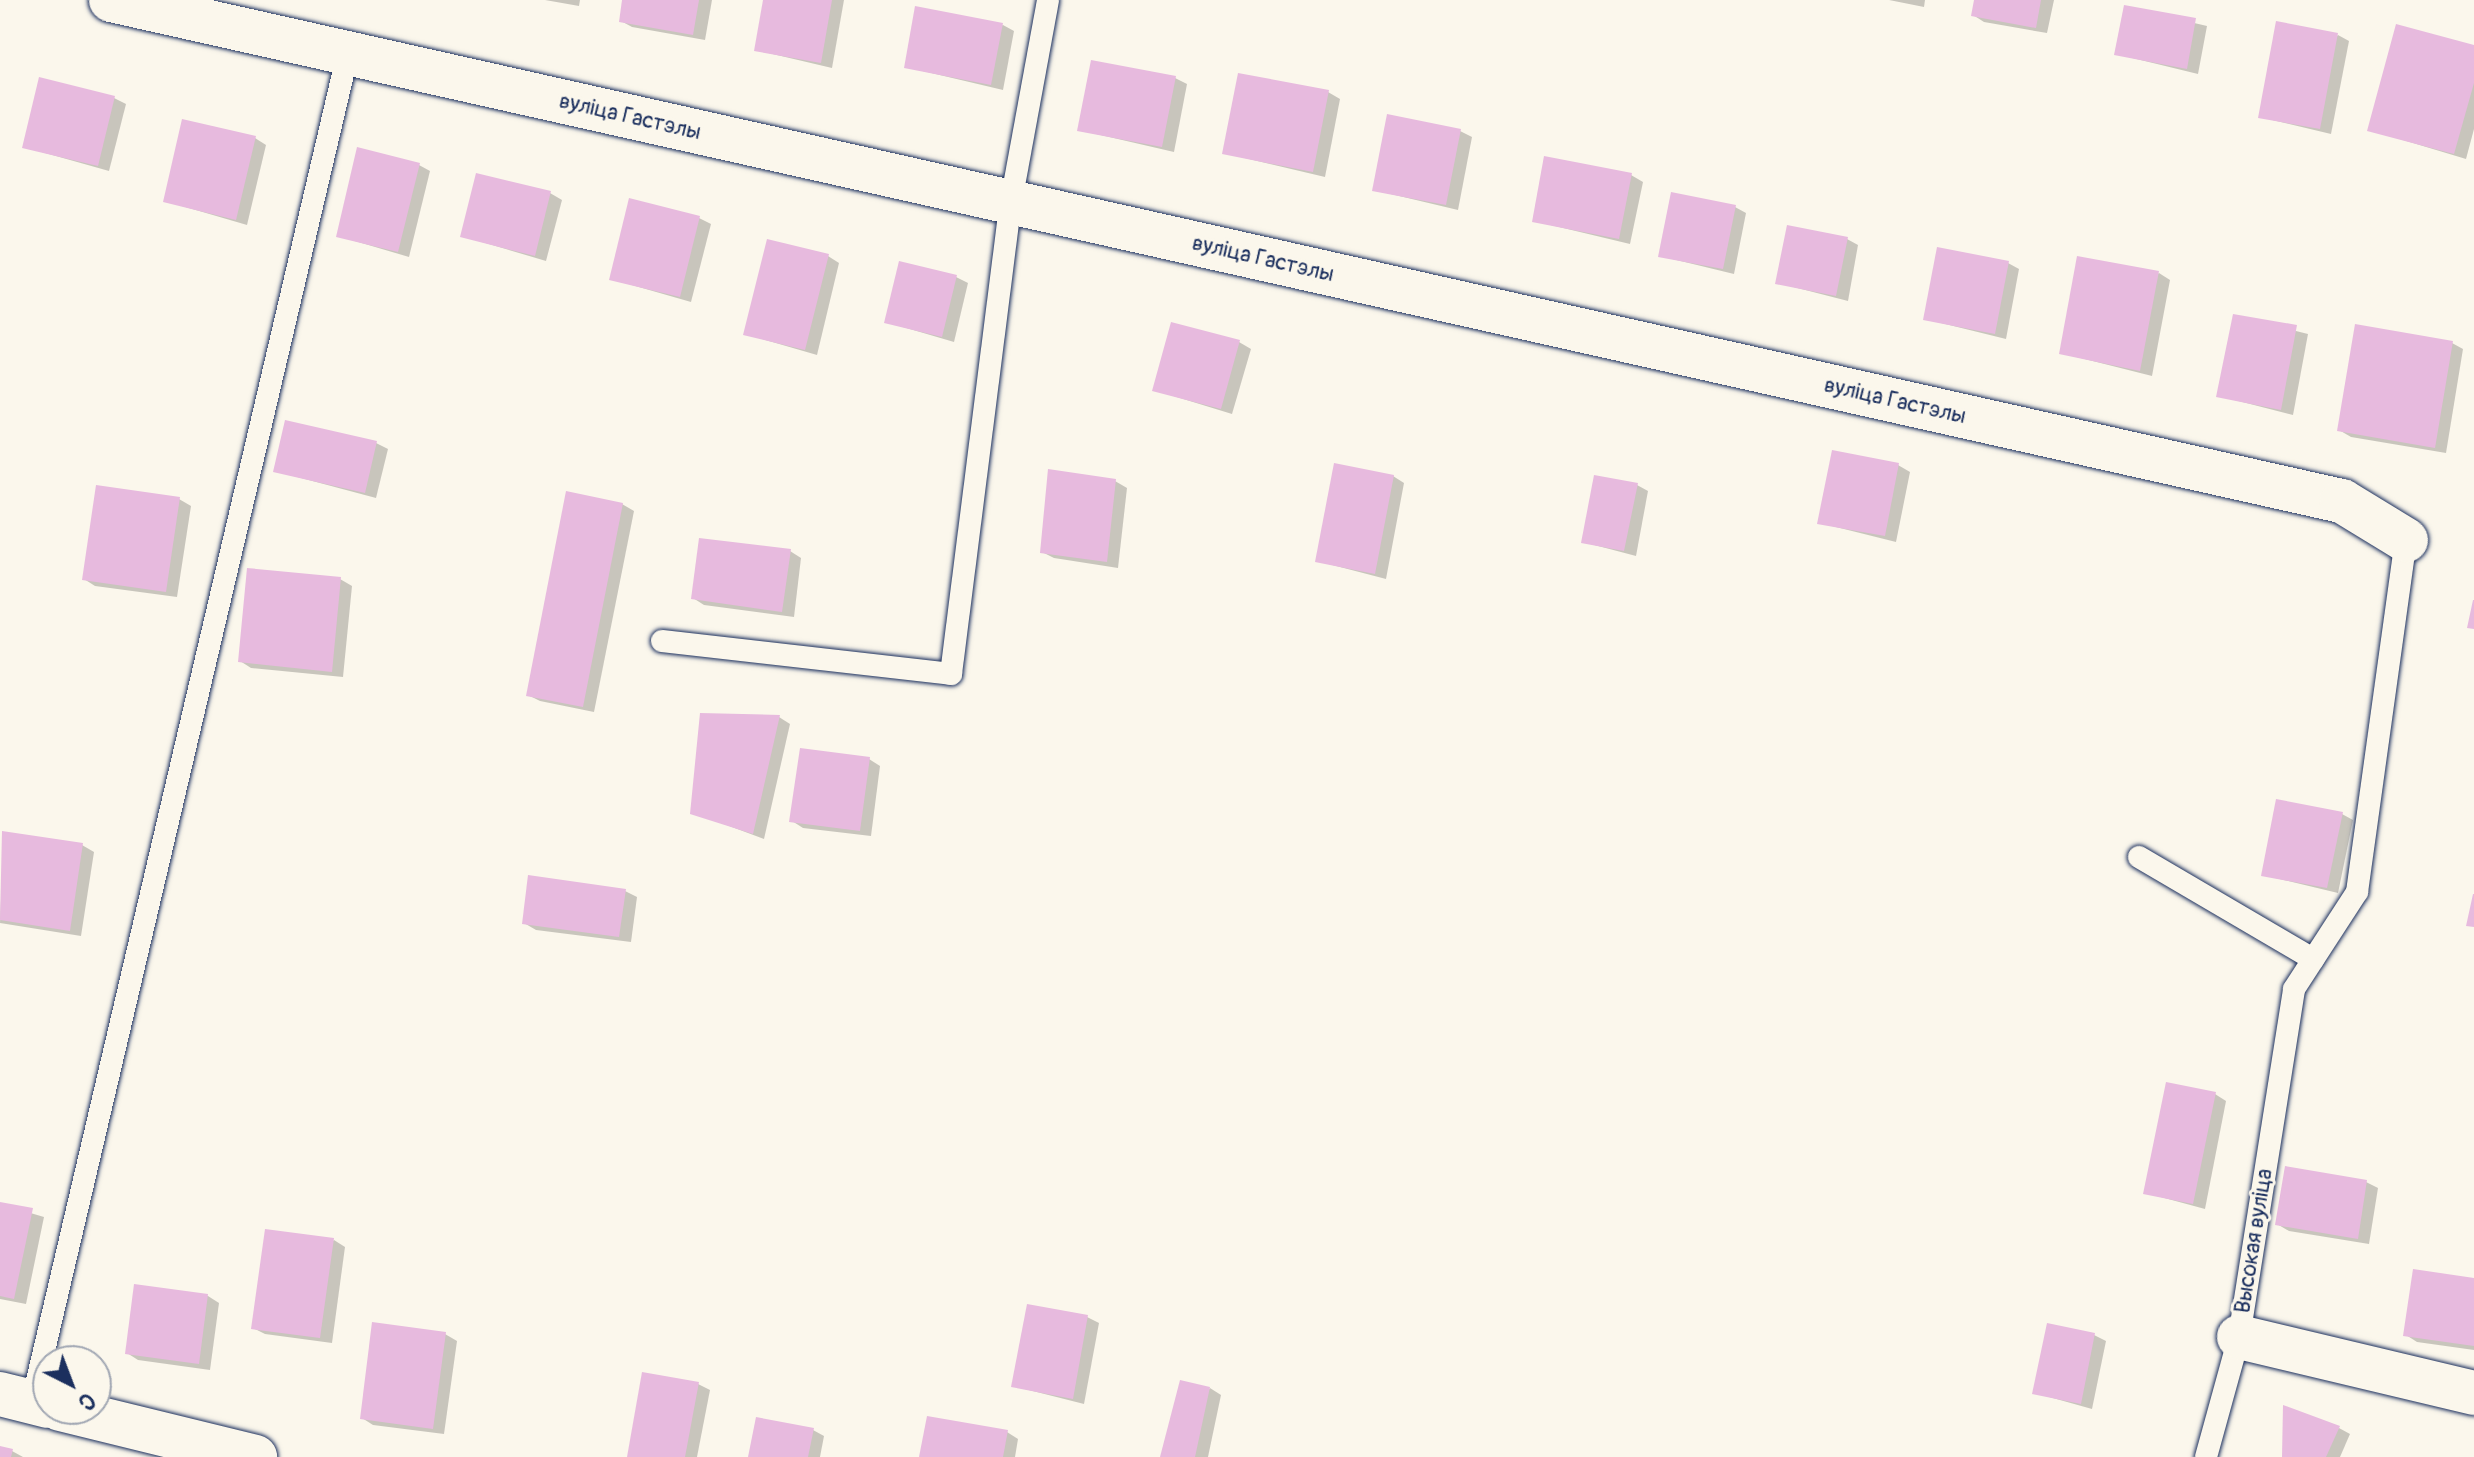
<!DOCTYPE html>
<meta charset="utf-8">
<style>
body{margin:0}
#map{position:relative;width:2474px;height:1457px;overflow:hidden;background:#fbf7ec;font-family:Pangolin,sans-serif}
div>[style]{position:absolute}
[style*='--x']{left:calc(var(--x)*1px);top:calc(var(--y)*1px);width:calc(var(--w)*1px);rotate:calc(var(--a)*1deg)}
.shadow>*{inset:0;background:#0003}
.building>*{inset:0;background:#e7bade}
.roads{filter:drop-shadow(0 0 2px #1b2f5e) drop-shadow(0 0 2px #1b2f5e)}
.lane>*{height:22px;margin:-11px;padding:0 11px;transform-origin:11px;border-radius:11px;background:#fbf7ec}
.street>*{height:44px;margin:-22px;padding:0 22px;transform-origin:22px;border-radius:22px;background:#fbf7ec}
.secondary>*{height:44px;margin:-22px;padding:0 22px;transform-origin:22px;border-radius:22px;background:#fbf7ec}
span{translate:-50% -50%;white-space:nowrap;text-align:center;line-height:1.15;-webkit-text-stroke:6px #fbf7ec;paint-order:stroke}
.street-label{font-size:22px;color:#1b2f5e}
.north{position:absolute;left:32px;top:1345px;width:80px;height:80px;box-sizing:border-box;background:#fbf7ec;border:2px solid #a1a7b3;border-radius:50%;rotate:138deg;font-size:22px;font-weight:700;line-height:32px;text-align:center;color:#1b2f5e}
.north::after{content:'';display:block;margin:auto;width:28px;height:36px;background:#1b2f5e;clip-path:polygon(50% 0,100% 100%,50% 72%,0 100%)}
</style>
<div id="map">
<div class="shadow">
<i style="clip-path:polygon(545px 0,580px 0,579px 6px)"></i>
<i style="clip-path:polygon(624px 0,712px 0,705px 40px,632px 27px,621px 21px)"></i>
<i style="clip-path:polygon(765px 0,844px 0,832px 68px,756px 50px)"></i>
<i style="clip-path:polygon(1889px 0,1925px 0,1924px 7px)"></i>
<i style="clip-path:polygon(1976px 0,2054px 0,2047px 33px,1984px 22px,1973px 15px)"></i>
<i style="clip-path:polygon(2126px 7px,2207px 26px,2198px 74px,2116px 54px)"></i>
<i style="clip-path:polygon(1003px 25px,1014px 31px,1003px 90px,906px 67px)"></i>
<i style="clip-path:polygon(2338px 35px,2349px 41px,2331px 134px,2260px 117px)"></i>
<i style="clip-path:polygon(2474px 47px,2474px 129px,2466px 159px,2370px 130px)"></i>
<i style="clip-path:polygon(1175px 78px,1187px 84px,1174px 152px,1079px 130px)"></i>
<i style="clip-path:polygon(1328px 92px,1340px 99px,1325px 177px,1224px 153px)"></i>
<i style="clip-path:polygon(114px 98px,126px 104px,109px 171px,24px 147px)"></i>
<i style="clip-path:polygon(1460px 131px,1472px 137px,1458px 210px,1374px 190px)"></i>
<i style="clip-path:polygon(255px 138px,266px 145px,247px 225px,165px 201px)"></i>
<i style="clip-path:polygon(419px 165px,430px 171px,409px 257px,338px 236px)"></i>
<i style="clip-path:polygon(1631px 175px,1643px 182px,1630px 244px,1534px 221px)"></i>
<i style="clip-path:polygon(550px 193px,562px 200px,546px 261px,462px 236px)"></i>
<i style="clip-path:polygon(1735px 207px,1746px 213px,1734px 274px,1660px 256px)"></i>
<i style="clip-path:polygon(699px 218px,711px 224px,691px 302px,611px 279px)"></i>
<i style="clip-path:polygon(1847px 239px,1858px 245px,1848px 301px,1778px 283px)"></i>
<i style="clip-path:polygon(828px 256px,839px 263px,817px 355px,745px 334px)"></i>
<i style="clip-path:polygon(2008px 263px,2019px 269px,2006px 339px,1925px 319px)"></i>
<i style="clip-path:polygon(2159px 273px,2170px 280px,2152px 376px,2061px 353px)"></i>
<i style="clip-path:polygon(956px 277px,968px 283px,954px 342px,886px 322px)"></i>
<i style="clip-path:polygon(2235px 316px,2308px 334px,2293px 415px,2219px 396px)"></i>
<i style="clip-path:polygon(1239px 342px,1251px 349px,1232px 414px,1154px 390px)"></i>
<i style="clip-path:polygon(2452px 343px,2463px 349px,2446px 453px,2351px 437px,2339px 430px)"></i>
<i style="clip-path:polygon(376px 443px,388px 449px,376px 498px,275px 471px)"></i>
<i style="clip-path:polygon(1898px 465px,1910px 472px,1896px 542px,1820px 523px)"></i>
<i style="clip-path:polygon(1393px 476px,1404px 483px,1386px 579px,1317px 561px)"></i>
<i style="clip-path:polygon(1115px 481px,1127px 488px,1118px 568px,1054px 558px,1042px 552px)"></i>
<i style="clip-path:polygon(1637px 485px,1648px 491px,1636px 556px,1583px 542px)"></i>
<i style="clip-path:polygon(179px 499px,191px 506px,177px 597px,95px 586px,84px 579px)"></i>
<i style="clip-path:polygon(622px 504px,634px 511px,594px 712px,540px 701px,528px 695px)"></i>
<i style="clip-path:polygon(790px 551px,801px 558px,794px 617px,704px 605px,693px 598px)"></i>
<i style="clip-path:polygon(340px 579px,352px 586px,343px 677px,251px 668px,240px 661px)"></i>
<i style="clip-path:polygon(779px 717px,790px 724px,764px 839px,692px 812px)"></i>
<i style="clip-path:polygon(869px 759px,880px 766px,871px 836px,803px 828px,792px 821px)"></i>
<i style="clip-path:polygon(2342px 814px,2353px 820px,2338px 893px,2263px 875px)"></i>
<i style="clip-path:polygon(4px 834px,82px 845px,94px 852px,81px 936px,0 923px)"></i>
<i style="clip-path:polygon(625px 891px,637px 897px,631px 942px,536px 930px,524px 923px)"></i>
<i style="clip-path:polygon(2215px 1094px,2226px 1101px,2205px 1209px,2146px 1193px)"></i>
<i style="clip-path:polygon(2366px 1182px,2378px 1188px,2369px 1244px,2289px 1231px,2277px 1224px)"></i>
<i style="clip-path:polygon(0 1204px,44px 1217px,26px 1304px,0 1299px)"></i>
<i style="clip-path:polygon(334px 1240px,345px 1247px,332px 1343px,265px 1334px,253px 1328px)"></i>
<i style="clip-path:polygon(2474px 1280px,2474px 1350px,2417px 1342px,2406px 1335px)"></i>
<i style="clip-path:polygon(136px 1287px,208px 1296px,219px 1303px,210px 1370px,138px 1360px,127px 1353px)"></i>
<i style="clip-path:polygon(1087px 1317px,1099px 1323px,1084px 1404px,1013px 1386px)"></i>
<i style="clip-path:polygon(445px 1334px,457px 1341px,444px 1434px,373px 1425px,362px 1418px)"></i>
<i style="clip-path:polygon(2094px 1335px,2106px 1341px,2092px 1409px,2035px 1393px)"></i>
<i style="clip-path:polygon(698px 1384px,710px 1390px,697px 1457px,629px 1457px)"></i>
<i style="clip-path:polygon(1210px 1388px,1221px 1395px,1208px 1457px,1162px 1457px)"></i>
<i style="clip-path:polygon(2339px 1428px,2350px 1434px,2340px 1457px,2284px 1457px)"></i>
<i style="clip-path:polygon(813px 1430px,824px 1436px,820px 1457px,750px 1457px)"></i>
<i style="clip-path:polygon(1007px 1432px,1018px 1439px,1015px 1457px,921px 1457px)"></i>
<i style="clip-path:polygon(0 1448px,12px 1451px,23px 1457px,0 1457px)"></i>
</div>
<div class="building">
<i style="clip-path:polygon(622px 0,699px 0,693px 35px,619px 22px)"></i>
<i style="clip-path:polygon(763px 0,832px 0,821px 63px,754px 51px)"></i>
<i style="clip-path:polygon(1974px 0,2041px 0,2036px 28px,1971px 16px)"></i>
<i style="clip-path:polygon(2124px 5px,2196px 18px,2187px 69px,2114px 55px)"></i>
<i style="clip-path:polygon(915px 6px,1003px 23px,991px 85px,904px 68px)"></i>
<i style="clip-path:polygon(2276px 21px,2338px 33px,2320px 129px,2258px 118px)"></i>
<i style="clip-path:polygon(2396px 24px,2474px 45px,2474px 83px,2454px 154px,2367px 131px)"></i>
<i style="clip-path:polygon(1091px 60px,1176px 76px,1162px 147px,1077px 131px)"></i>
<i style="clip-path:polygon(1238px 73px,1329px 90px,1313px 172px,1222px 154px)"></i>
<i style="clip-path:polygon(39px 77px,115px 96px,98px 166px,22px 148px)"></i>
<i style="clip-path:polygon(1387px 114px,1461px 129px,1446px 205px,1372px 191px)"></i>
<i style="clip-path:polygon(182px 119px,256px 136px,236px 220px,163px 202px)"></i>
<i style="clip-path:polygon(357px 147px,420px 163px,398px 252px,336px 237px)"></i>
<i style="clip-path:polygon(1544px 156px,1632px 173px,1619px 239px,1532px 222px)"></i>
<i style="clip-path:polygon(476px 173px,551px 191px,535px 256px,460px 237px)"></i>
<i style="clip-path:polygon(1671px 192px,1736px 205px,1723px 269px,1658px 257px)"></i>
<i style="clip-path:polygon(629px 198px,700px 216px,680px 297px,609px 280px)"></i>
<i style="clip-path:polygon(1787px 225px,1848px 237px,1836px 296px,1775px 284px)"></i>
<i style="clip-path:polygon(767px 239px,829px 254px,805px 350px,743px 335px)"></i>
<i style="clip-path:polygon(1937px 247px,2009px 261px,1995px 334px,1923px 320px)"></i>
<i style="clip-path:polygon(2077px 256px,2159px 271px,2140px 371px,2059px 354px)"></i>
<i style="clip-path:polygon(899px 261px,957px 275px,942px 337px,884px 323px)"></i>
<i style="clip-path:polygon(2233px 314px,2297px 325px,2281px 410px,2216px 397px)"></i>
<i style="clip-path:polygon(1171px 322px,1240px 340px,1221px 409px,1152px 391px)"></i>
<i style="clip-path:polygon(2355px 324px,2453px 341px,2435px 448px,2337px 431px)"></i>
<i style="clip-path:polygon(285px 420px,377px 441px,365px 493px,273px 472px)"></i>
<i style="clip-path:polygon(1832px 450px,1899px 463px,1885px 536px,1817px 524px)"></i>
<i style="clip-path:polygon(1334px 463px,1394px 475px,1375px 574px,1315px 562px)"></i>
<i style="clip-path:polygon(1048px 469px,1116px 479px,1107px 562px,1040px 553px)"></i>
<i style="clip-path:polygon(1594px 475px,1638px 483px,1624px 551px,1581px 543px)"></i>
<i style="clip-path:polygon(96px 485px,180px 497px,166px 592px,82px 580px)"></i>
<i style="clip-path:polygon(566px 491px,623px 503px,583px 707px,526px 696px)"></i>
<i style="clip-path:polygon(699px 538px,791px 549px,782px 612px,691px 599px)"></i>
<i style="clip-path:polygon(247px 568px,341px 577px,332px 672px,238px 662px)"></i>
<i style="clip-path:polygon(2473px 600px,2474px 600px,2474px 629px,2467px 628px)"></i>
<i style="clip-path:polygon(700px 713px,780px 715px,753px 834px,690px 814px)"></i>
<i style="clip-path:polygon(800px 748px,870px 757px,860px 831px,789px 822px)"></i>
<i style="clip-path:polygon(2276px 799px,2343px 812px,2327px 888px,2261px 876px)"></i>
<i style="clip-path:polygon(2px 831px,83px 843px,70px 931px,0 920px)"></i>
<i style="clip-path:polygon(528px 875px,626px 889px,619px 937px,522px 924px)"></i>
<i style="clip-path:polygon(2473px 894px,2474px 894px,2474px 927px,2466px 926px)"></i>
<i style="clip-path:polygon(2166px 1082px,2216px 1092px,2193px 1204px,2143px 1194px)"></i>
<i style="clip-path:polygon(2285px 1166px,2367px 1180px,2358px 1239px,2275px 1225px)"></i>
<i style="clip-path:polygon(0 1202px,33px 1208px,14px 1299px,0 1296px)"></i>
<i style="clip-path:polygon(265px 1229px,334px 1238px,320px 1338px,251px 1329px)"></i>
<i style="clip-path:polygon(2413px 1269px,2474px 1278px,2474px 1346px,2403px 1336px)"></i>
<i style="clip-path:polygon(134px 1284px,208px 1294px,199px 1364px,125px 1354px)"></i>
<i style="clip-path:polygon(1027px 1304px,1088px 1315px,1073px 1399px,1011px 1387px)"></i>
<i style="clip-path:polygon(372px 1322px,446px 1332px,433px 1429px,360px 1419px)"></i>
<i style="clip-path:polygon(2047px 1323px,2095px 1333px,2081px 1404px,2032px 1394px)"></i>
<i style="clip-path:polygon(642px 1372px,699px 1382px,685px 1457px,627px 1457px)"></i>
<i style="clip-path:polygon(1180px 1380px,1210px 1387px,1195px 1457px,1160px 1457px)"></i>
<i style="clip-path:polygon(2283px 1405px,2340px 1426px,2326px 1457px,2282px 1457px)"></i>
<i style="clip-path:polygon(927px 1416px,1008px 1430px,1003px 1457px,919px 1457px)"></i>
<i style="clip-path:polygon(756px 1417px,814px 1428px,808px 1457px,748px 1457px)"></i>
<i style="clip-path:polygon(0 1446px,13px 1449px,11px 1457px,0 1457px)"></i>
</div>
<div class="roads">
<div class="lane">
<i style="--x:662;--y:641;--w:291;--a:6.5"></i>
<i style="--x:951;--y:674;--w:476;--a:-82.8"></i>
<i style="--x:1011;--y:202;--w:205;--a:-79.6"></i>
<i style="--x:2139;--y:857;--w:202;--a:30.4"></i>
<i style="--x:32;--y:1402;--w:1386;--a:-76.82"></i>
<i style="--x:2206;--y:1457;--w:124;--a:-74.6"></i>
<i style="--x:2239;--y:1337;--w:352;--a:-81"></i>
<i style="--x:2294;--y:989;--w:116;--a:-57"></i>
<i style="--x:2357;--y:892;--w:355;--a:-82.1"></i>
</div>
<div class="street">
<i style="--x:111;--y:0;--w:2287;--a:12.66"></i>
<i style="--x:2342;--y:501;--w:75;--a:31.4"></i>
<i style="--x:2239;--y:1337;--w:242;--a:13.4"></i>
</div>
<div class="secondary">
<i style="--x:0;--y:1394;--w:49;--a:14"></i>
<i style="--x:60;--y:1409;--w:201;--a:13.8"></i>
</div>
</div>
<div class="street-label">
<span style="left:630px;top:117px;rotate:13deg">вуліца Гастэлы</span>
<span style="left:1263px;top:259px;rotate:13deg">вуліца Гастэлы</span>
<span style="left:1895px;top:401px;rotate:13deg">вуліца Гастэлы</span>
<span style="left:2254px;top:1241px;rotate:-81deg">Высокая вуліца</span>
</div>
<div class="north">С</div>
</div>
